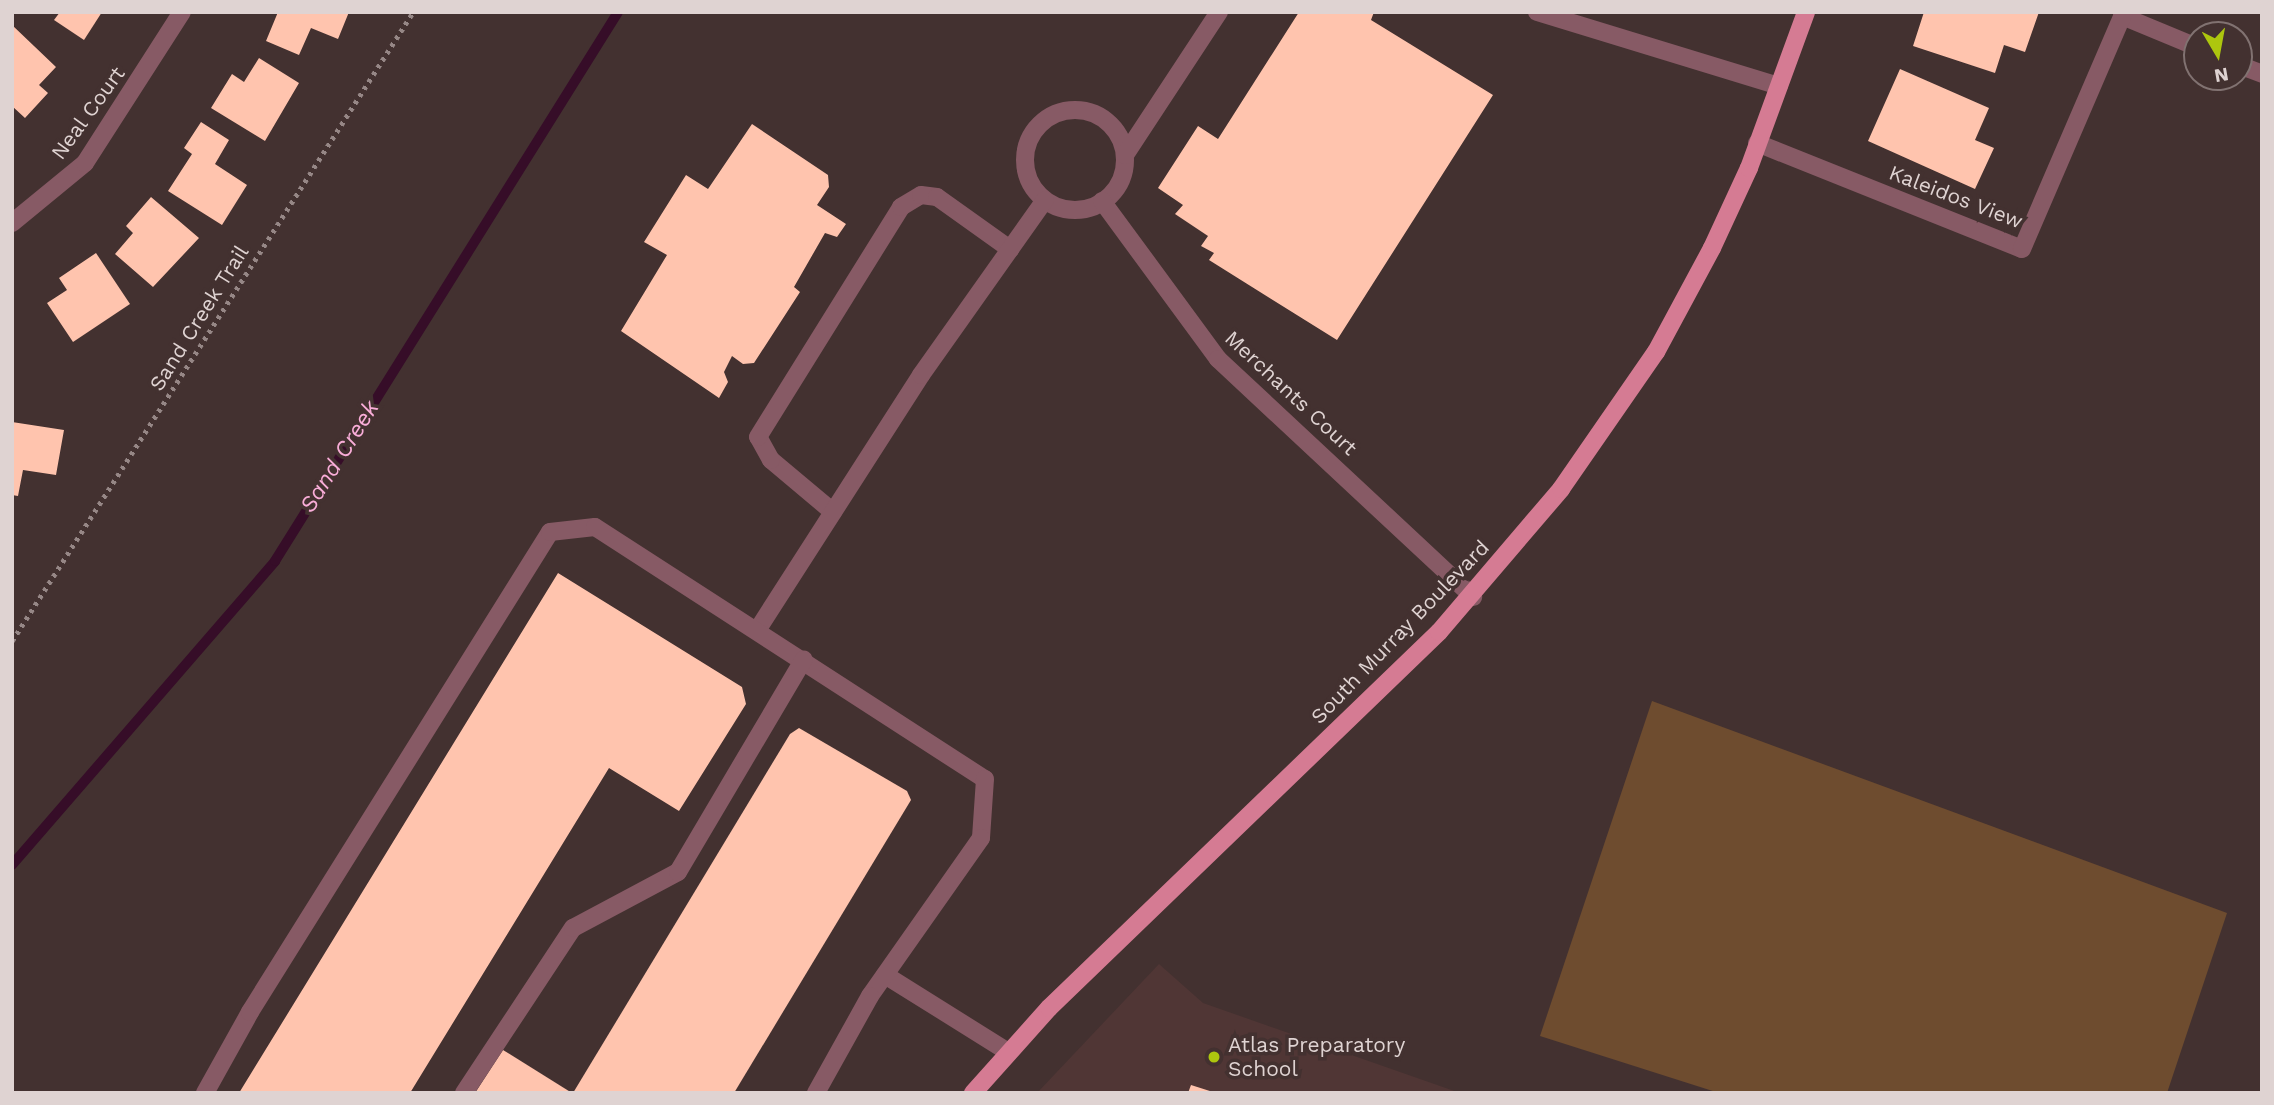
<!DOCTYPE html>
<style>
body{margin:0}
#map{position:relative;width:2274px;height:1105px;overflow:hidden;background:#433130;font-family:"Work Sans",sans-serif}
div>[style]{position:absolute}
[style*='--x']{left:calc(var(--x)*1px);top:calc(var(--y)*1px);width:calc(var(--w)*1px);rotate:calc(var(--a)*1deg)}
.built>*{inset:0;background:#503635}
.green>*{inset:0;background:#6e4c2f}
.stream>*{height:10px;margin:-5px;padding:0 5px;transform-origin:5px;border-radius:5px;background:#360d28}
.building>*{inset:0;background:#ffc4ae}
.path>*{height:4.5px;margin-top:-2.25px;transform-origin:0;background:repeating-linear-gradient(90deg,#968786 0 3.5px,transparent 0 8.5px)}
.minor>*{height:18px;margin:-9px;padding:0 9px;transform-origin:9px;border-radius:9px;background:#875a65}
.minor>.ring{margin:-9px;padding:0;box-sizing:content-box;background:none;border:18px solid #875a65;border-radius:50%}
.major>*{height:18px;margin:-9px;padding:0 9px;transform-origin:9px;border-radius:9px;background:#d57b93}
.dots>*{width:19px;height:19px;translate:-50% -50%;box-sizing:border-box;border:4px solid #433130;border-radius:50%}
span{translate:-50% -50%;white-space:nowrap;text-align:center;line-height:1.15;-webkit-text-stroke:7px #433130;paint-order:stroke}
.street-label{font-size:21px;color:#dfd3d2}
.poi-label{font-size:21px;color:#dfd3d2}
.left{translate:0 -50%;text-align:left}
.water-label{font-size:23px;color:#f9add8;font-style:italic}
.frame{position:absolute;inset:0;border:14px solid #dfd3d2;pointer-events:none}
.north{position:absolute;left:2183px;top:21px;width:70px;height:70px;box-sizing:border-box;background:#433130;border:2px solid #817271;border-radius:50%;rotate:170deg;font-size:19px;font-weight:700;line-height:28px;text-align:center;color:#dfd3d2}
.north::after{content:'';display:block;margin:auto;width:24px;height:32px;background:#adc60e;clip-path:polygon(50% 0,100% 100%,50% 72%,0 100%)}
</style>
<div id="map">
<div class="built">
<i style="clip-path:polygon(1159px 964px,1203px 1003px,1460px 1093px,1037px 1093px)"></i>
</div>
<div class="green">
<i style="clip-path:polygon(1652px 701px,2227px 913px,2167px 1093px,1719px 1093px,1540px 1036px)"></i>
</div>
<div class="stream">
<i style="--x:12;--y:865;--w:402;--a:-49.1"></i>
<i style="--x:275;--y:561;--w:647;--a:-58"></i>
</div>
<div class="building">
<i style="clip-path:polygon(60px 12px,102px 12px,84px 40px,54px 20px)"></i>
<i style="clip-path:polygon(278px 12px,295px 13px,349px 12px,338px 39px,311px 28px,299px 55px,266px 41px)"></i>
<i style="clip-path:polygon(1299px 12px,1374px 12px,1371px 20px,1493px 95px,1337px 340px,1209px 260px,1214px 253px,1201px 246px,1208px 236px,1175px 214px,1183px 205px,1158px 188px,1198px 126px,1218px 139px)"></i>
<i style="clip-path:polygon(1924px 12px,2039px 12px,2025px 52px,2004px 45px,1995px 73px,1913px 46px)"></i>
<i style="clip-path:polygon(12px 25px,56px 67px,39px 85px,48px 93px,25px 118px,12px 106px)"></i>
<i style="clip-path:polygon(259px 58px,299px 83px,265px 141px,211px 108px,232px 74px,244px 82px)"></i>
<i style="clip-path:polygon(1900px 69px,1989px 108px,1975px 140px,1994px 148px,1975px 189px,1868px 141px)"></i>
<i style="clip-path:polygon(201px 122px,229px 140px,215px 164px,247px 185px,222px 225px,168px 191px,192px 154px,184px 148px)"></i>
<i style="clip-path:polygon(752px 124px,828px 175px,829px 187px,817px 205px,846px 224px,837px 237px,825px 233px,794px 287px,800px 292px,754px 363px,743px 364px,732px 356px,724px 372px,728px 382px,719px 398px,621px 331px,667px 255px,644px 242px,686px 175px,708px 189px)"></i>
<i style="clip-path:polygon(151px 197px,199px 238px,153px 287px,115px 254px,133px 233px,126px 226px)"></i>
<i style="clip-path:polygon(96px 253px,130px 304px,73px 342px,47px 303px,67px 290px,59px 278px)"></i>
<i style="clip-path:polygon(12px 422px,64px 430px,56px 475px,23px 470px,18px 496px,12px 495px)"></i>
<i style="clip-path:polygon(558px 573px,742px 687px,746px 704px,679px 811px,609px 768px,410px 1093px,239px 1093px)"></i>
<i style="clip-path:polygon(799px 728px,907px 791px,911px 800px,734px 1093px,573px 1093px,790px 734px)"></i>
<i style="clip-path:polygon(503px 1050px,572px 1093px,475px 1093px)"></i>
<i style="clip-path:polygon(1191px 1085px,1213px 1092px,1213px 1093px,1188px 1093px)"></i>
</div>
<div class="path">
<i style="--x:12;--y:641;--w:746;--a:-57.48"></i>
</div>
<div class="minor">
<i style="--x:1537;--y:12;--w:253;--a:17"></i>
<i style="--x:2122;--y:16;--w:81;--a:22.5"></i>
<i style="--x:2239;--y:65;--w:25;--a:21"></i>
<i class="ring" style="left:1025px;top:110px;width:82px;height:82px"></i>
<i style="--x:1757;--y:143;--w:285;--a:21.8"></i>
<i style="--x:2022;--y:249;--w:258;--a:-66.7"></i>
<i style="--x:1125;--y:155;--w:171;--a:-56.7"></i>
<i style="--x:1102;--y:201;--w:196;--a:53.7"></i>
<i style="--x:1218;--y:359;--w:349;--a:43"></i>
<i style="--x:12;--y:223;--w:94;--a:-39.4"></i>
<i style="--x:85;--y:163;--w:179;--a:-57.3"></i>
<i style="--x:833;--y:512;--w:81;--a:-140"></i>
<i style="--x:771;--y:460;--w:26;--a:-119"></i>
<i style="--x:758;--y:437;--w:271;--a:-58.1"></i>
<i style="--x:901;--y:207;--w:23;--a:-31"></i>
<i style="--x:921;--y:195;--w:16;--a:7"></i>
<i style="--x:937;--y:197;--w:90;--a:35.5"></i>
<i style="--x:758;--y:629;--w:302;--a:-57.3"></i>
<i style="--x:921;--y:375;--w:214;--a:-54.7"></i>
<i style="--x:885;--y:975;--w:145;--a:32"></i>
<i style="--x:205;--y:1093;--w:93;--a:-60.9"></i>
<i style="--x:250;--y:1012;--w:566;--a:-57.99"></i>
<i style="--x:550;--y:532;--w:45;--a:-6.3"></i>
<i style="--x:595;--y:527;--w:464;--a:32.9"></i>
<i style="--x:985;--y:779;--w:59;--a:93.9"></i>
<i style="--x:981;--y:838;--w:193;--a:125.1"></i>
<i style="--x:870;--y:996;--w:111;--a:119.1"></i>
<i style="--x:464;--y:1093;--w:198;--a:-56.6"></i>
<i style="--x:573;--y:928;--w:119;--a:-28.1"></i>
<i style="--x:678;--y:872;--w:247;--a:-59.4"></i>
</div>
<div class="major">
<i style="--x:973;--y:1093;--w:114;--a:-48.2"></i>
<i style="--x:1049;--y:1008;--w:542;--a:-43.95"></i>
<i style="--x:1439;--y:632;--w:188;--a:-49.5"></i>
<i style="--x:1561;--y:489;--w:167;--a:-55.3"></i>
<i style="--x:1656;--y:352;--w:118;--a:-61.7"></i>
<i style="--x:1712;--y:248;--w:88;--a:-65.2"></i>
<i style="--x:1749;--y:168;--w:166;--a:-69.9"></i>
</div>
<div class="dots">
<i style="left:1214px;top:1057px;background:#adc60e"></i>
</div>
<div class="street-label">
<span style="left:88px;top:113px;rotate:-54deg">Neal Court</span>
<span style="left:1956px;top:197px;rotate:21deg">Kaleidos View</span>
<span style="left:199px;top:318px;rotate:-58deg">Sand Creek Trail</span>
<span style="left:1291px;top:393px;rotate:43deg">Merchants Court</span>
<span style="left:1400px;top:632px;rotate:-46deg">South Murray Boulevard</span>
</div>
<div class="poi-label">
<span class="left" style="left:1228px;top:1057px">Atlas Preparatory<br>School</span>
</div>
<div class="water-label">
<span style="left:340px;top:457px;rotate:-58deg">Sand Creek</span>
</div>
<div class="frame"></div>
<div class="north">N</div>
</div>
